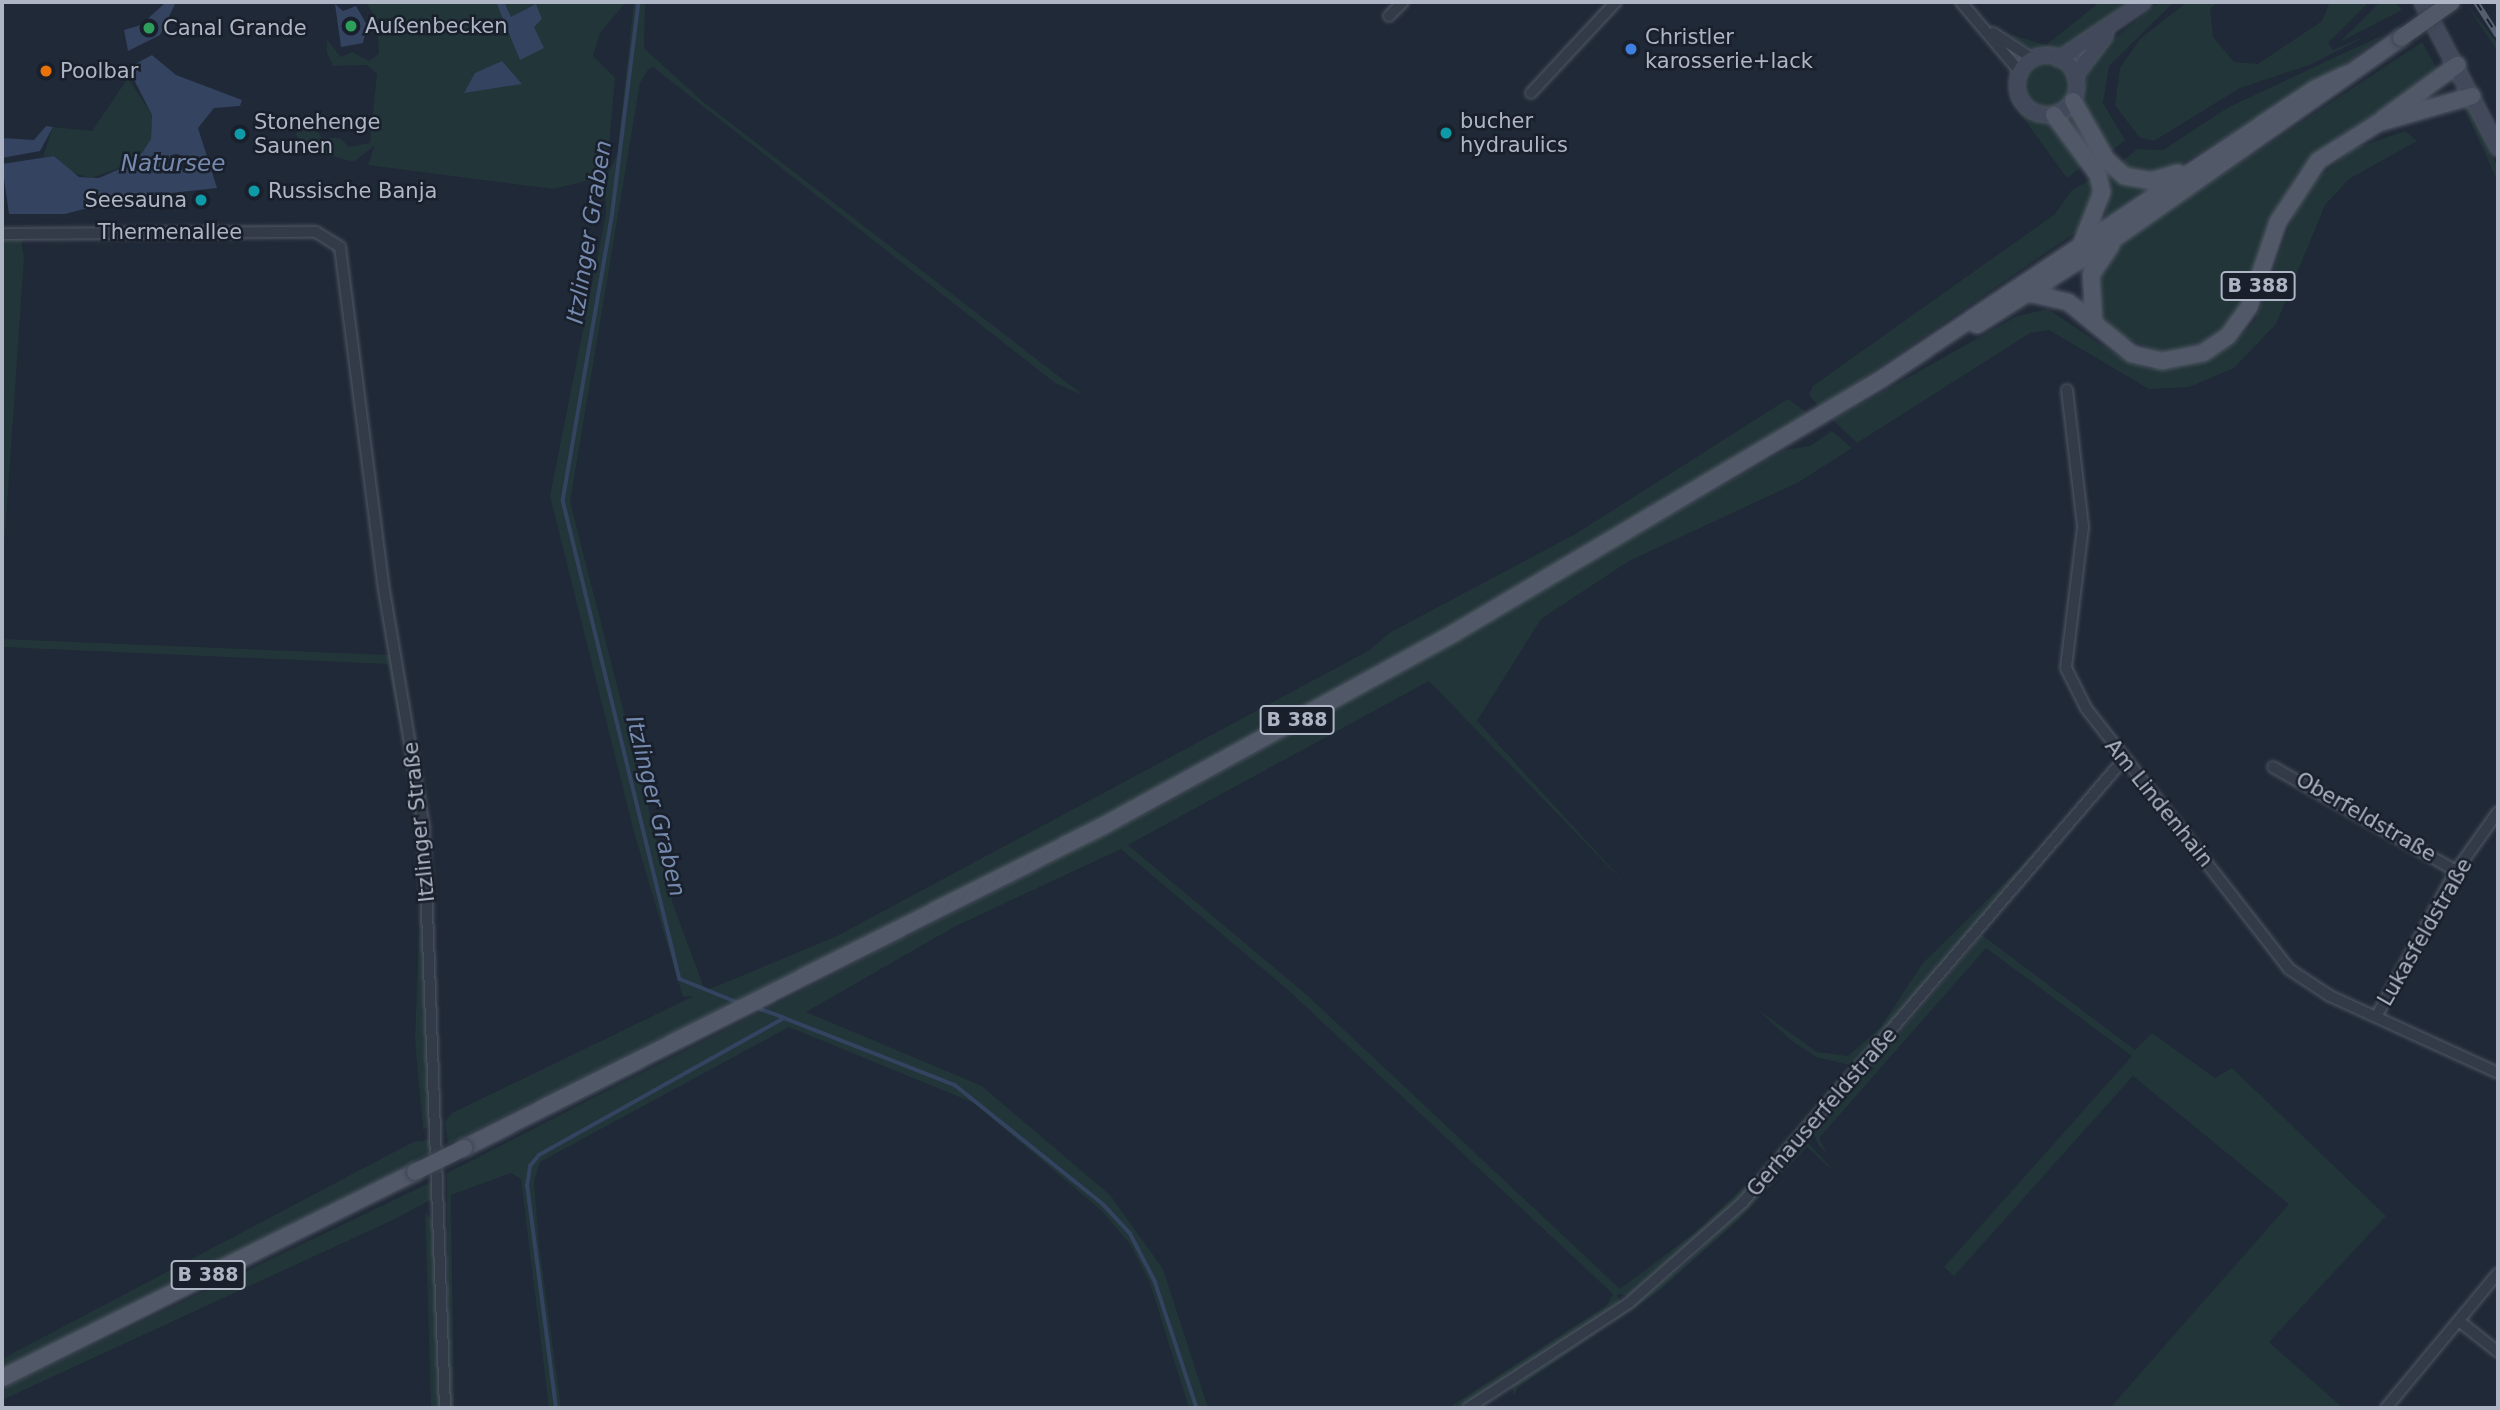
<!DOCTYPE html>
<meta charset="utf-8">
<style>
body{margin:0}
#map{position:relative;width:2500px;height:1410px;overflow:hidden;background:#202937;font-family:"DejaVu Sans",sans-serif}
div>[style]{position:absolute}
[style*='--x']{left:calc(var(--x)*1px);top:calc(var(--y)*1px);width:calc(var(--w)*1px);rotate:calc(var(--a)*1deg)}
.green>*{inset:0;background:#223538}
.round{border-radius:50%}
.water>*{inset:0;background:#334360}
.pier>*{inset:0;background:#202937}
.stream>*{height:3.5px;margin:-1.75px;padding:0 1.75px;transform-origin:1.75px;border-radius:1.75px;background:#334360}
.roads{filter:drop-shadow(0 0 2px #515866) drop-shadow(0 0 2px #515866)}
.minor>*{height:10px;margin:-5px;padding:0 5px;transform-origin:5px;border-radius:5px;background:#333b48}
.secondary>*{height:14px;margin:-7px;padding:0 7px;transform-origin:7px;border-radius:7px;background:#41495b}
.secondary>.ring{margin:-7px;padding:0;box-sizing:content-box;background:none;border:14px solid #41495b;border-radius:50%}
.primary>*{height:16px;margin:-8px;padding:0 8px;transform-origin:8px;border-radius:8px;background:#515968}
.rail>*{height:6px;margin-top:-3px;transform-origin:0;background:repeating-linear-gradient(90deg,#19202c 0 10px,#555e6f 0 20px);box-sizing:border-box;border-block:2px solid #555e6f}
.bridges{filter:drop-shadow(0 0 2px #3d4451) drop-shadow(0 0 2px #3d4451)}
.primary-bridge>*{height:16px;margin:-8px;padding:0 8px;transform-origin:8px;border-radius:8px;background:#515968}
.dots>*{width:19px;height:19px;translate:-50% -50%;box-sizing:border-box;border:4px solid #19202c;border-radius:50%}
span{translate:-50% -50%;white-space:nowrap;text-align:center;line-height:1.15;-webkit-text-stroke:5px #19202c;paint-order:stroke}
.shield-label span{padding:2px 5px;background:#19202c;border:2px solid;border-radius:5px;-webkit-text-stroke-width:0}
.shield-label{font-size:19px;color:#aeb5c5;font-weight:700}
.poi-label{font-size:21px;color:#aeb5c5}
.left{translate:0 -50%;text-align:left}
.right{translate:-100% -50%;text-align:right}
.street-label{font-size:21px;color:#aeb5c5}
.water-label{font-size:23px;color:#758aae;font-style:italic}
.frame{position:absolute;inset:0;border:4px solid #aeb5c5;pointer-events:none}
</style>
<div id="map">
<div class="green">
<i style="clip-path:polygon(366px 2px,626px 2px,600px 33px,593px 56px,615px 78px,609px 146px,594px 179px,553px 189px,368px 165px,375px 145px,354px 162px,300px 148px,296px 133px,308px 118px,322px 138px,340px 138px,349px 147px,370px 143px,377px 74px,367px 65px,333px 66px,327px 53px,327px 40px,341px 57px,352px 52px,369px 61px,379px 54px,377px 21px)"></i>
<i style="clip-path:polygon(634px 2px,645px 2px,644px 48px,702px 101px,1083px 395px,1055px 383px,653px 67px,648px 70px,640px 83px,570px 502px,673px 904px,705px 991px,837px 936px,1368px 651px,1391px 632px,1577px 533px,1788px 399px,1810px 415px,1397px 658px,1159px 789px,448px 1144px,445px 1122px,452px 1113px,694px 996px,683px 997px,634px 832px,550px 496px,606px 214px,605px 180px,617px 155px)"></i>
<i style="clip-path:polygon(2100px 2px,2128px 2px,2068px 47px,2040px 51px,2026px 46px,2008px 34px,2046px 45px)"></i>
<i style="clip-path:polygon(2159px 2px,2174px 2px,2109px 66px,2103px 103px,2125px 140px,2109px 153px,2081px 106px,2087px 75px,2099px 51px)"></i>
<i style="clip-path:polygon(2187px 2px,2218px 2px,2210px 9px,2213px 37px,2234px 62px,2258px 64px,2322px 21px,2330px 2px,2369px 2px,2328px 43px,2333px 50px,2372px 33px,2312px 64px,2240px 88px,2154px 141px,2139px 137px,2115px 105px,2120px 68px,2140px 39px)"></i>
<i style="clip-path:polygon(2380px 2px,2395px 2px,2402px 10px,2340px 42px)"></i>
<i style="clip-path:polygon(2465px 2px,2498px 44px,2498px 52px,2494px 46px)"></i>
<i style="clip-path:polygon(2383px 35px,2340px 69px,2171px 170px,2148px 175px,2119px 164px,2137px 149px,2163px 150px,2229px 107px)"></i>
<i style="clip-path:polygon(2422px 42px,2440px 74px,2342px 134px,2299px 171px,2271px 220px,2240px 310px,2219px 332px,2197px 347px,2162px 353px,2114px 333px,2099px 309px,2100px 279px,2123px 241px)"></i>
<i class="round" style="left:2025px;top:63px;width:44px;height:44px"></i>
<i style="clip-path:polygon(2012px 75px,2019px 108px,2051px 122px,2084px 165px,2067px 178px,2010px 100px)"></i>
<i style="clip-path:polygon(128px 78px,152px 115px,151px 139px,136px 162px,91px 178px,70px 172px,55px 156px,43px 157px,53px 127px,92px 131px)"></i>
<i style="clip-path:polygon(2467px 100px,2498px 168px,2498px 182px,2461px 102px)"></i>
<i style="clip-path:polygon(2073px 110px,2100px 162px,2158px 187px,2104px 222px,2109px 194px,2063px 117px)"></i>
<i style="clip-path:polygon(2405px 131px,2417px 141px,2349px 179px,2325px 205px,2276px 324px,2234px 368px,2189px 387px,2149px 389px,2049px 330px,2030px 333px,1857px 443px,1833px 420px,2017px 316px,2048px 309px,2121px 358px,2150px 369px,2204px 362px,2233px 345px,2255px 321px,2298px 203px,2312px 183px,2353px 149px)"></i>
<i style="clip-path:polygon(2091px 179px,2095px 189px,2079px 230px,1820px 408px,1809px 395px,1813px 386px,2055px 214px,2071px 191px)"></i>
<i style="clip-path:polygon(2px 239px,21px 239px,24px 258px,2px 577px)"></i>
<i style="clip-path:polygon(1832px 431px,1852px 448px,1799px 482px,1629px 561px,1541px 619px,1477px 721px,1634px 893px,1429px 681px,1128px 845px,1308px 996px,1620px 1289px,1697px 1231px,1758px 1174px,1841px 1075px,1842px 1081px,1734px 1204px,1645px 1284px,1629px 1296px,1617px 1294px,1620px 1303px,1595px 1320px,1458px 1408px,1448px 1408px,1606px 1306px,1613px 1294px,1288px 990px,1121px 849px,954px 927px,806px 1012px,982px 1086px,1110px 1195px,1163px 1269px,1208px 1408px,1189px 1408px,1150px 1283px,1130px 1244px,1102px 1211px,974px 1103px,789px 1027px,540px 1162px,534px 1181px,539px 1245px,561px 1408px,549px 1408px,521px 1179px,511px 1173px,451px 1195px,454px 1408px,449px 1408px,447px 1173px,1169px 802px,1785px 450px,1810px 446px)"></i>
<i style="clip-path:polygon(2px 639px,390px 655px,417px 807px,430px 1125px,423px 1130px,415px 1040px,420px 899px,415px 805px,388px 664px,2px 647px)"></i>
<i style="clip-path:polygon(2039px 849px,1858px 1067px,1816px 1057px,1792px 1041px,1757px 1009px,1817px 1052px,1848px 1056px,1880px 1028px,1923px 963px)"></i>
<i style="clip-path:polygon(1982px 935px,2135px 1050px,2152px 1033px,2215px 1078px,2232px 1068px,2386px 1216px,2269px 1342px,2343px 1408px,2110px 1408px,2289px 1204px,2133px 1076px,1954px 1276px,1944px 1267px,2132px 1056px,1986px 948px,1819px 1138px,1827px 1154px,1818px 1144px,1814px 1134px)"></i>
<i style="clip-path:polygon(430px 1140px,433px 1152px,413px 1165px,2px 1370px,2px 1359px,413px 1142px)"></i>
<i style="clip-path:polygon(1808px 1143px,1836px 1173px,1807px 1147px,1738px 1220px,1660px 1290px,1518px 1387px,1514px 1396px,1512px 1386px,1612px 1322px,1690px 1260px)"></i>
<i style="clip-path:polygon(435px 1180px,434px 1198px,395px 1219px,2px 1400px,2px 1389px)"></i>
<i style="clip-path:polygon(425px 1212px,437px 1226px,441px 1408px,431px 1407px)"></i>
</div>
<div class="water">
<i style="clip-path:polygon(166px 2px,176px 2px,160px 35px,128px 51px,124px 30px,141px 25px)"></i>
<i style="clip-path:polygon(496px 2px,504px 2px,511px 17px,536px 4px,542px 19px,534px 27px,544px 48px,520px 60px)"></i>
<i style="clip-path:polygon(335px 4px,343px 11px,356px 6px,367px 25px,363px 43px,341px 47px)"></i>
<i style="clip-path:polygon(152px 55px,176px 75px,242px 100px,240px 106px,214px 108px,198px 128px,217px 188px,126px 198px,65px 214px,9px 214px,2px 164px,54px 156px,79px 177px,99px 178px,136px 162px,151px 139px,152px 115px,128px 68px)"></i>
<i style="clip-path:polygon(502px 61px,522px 84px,464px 93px,475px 73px)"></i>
<i style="clip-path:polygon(46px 126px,53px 127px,40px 151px,2px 158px,2px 138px,34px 140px)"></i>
</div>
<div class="pier">
<i class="round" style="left:167px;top:154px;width:18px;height:18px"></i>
</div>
<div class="stream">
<i style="--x:639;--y:2;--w:212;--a:97.1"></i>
<i style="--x:613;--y:212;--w:292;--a:99.8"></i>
<i style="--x:563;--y:500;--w:493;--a:76.3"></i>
<i style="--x:680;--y:979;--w:64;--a:22.1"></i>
<i style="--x:784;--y:1018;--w:184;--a:21.4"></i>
<i style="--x:955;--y:1085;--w:190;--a:38.8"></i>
<i style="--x:1103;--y:1204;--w:40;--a:47"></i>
<i style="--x:1130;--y:1233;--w:54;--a:62.5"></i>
<i style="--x:1155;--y:1281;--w:134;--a:71.7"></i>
<i style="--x:556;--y:1408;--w:224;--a:-97.4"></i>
<i style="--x:527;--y:1186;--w:20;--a:-81"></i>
<i style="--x:530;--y:1166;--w:14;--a:-51"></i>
<i style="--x:539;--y:1155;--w:281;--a:-29.2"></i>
<i style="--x:784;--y:1018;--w:29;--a:-160"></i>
</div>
<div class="roads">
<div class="minor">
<i style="--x:1961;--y:2;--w:92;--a:49.9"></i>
<i style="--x:1389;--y:16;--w:20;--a:-45"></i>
<i style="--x:1993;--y:33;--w:48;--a:33"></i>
<i style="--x:1531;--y:93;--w:125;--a:-47"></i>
<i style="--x:2;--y:234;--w:314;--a:-0.4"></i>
<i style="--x:316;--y:232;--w:28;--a:32"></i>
<i style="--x:340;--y:247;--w:346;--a:82.7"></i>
<i style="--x:384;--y:590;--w:240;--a:80.4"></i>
<i style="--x:424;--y:827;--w:581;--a:87.93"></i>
<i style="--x:2067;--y:390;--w:138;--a:83.3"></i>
<i style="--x:2083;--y:527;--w:142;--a:96.9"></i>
<i style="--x:2066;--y:668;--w:45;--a:63.4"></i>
<i style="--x:2086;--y:708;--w:331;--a:52.1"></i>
<i style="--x:2289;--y:969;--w:49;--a:33.4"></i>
<i style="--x:2330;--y:996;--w:185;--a:24.6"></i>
<i style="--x:2273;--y:767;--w:210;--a:29.6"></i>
<i style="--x:2376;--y:1017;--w:166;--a:-61.3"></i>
<i style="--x:2456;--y:871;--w:72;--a:-54.6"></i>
<i style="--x:2459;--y:1321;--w:50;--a:38.5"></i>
<i style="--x:1468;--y:1408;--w:192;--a:-33.1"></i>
<i style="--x:1629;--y:1303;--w:152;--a:-41.5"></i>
<i style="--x:1743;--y:1202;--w:584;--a:-49.3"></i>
<i style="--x:2386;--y:1408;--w:175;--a:-50.3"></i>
</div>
<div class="secondary">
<i style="--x:2422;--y:2;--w:165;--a:62.5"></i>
<i class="ring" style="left:2017px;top:55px;width:46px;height:46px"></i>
<i style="--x:2059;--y:59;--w:102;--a:-33.8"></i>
<i style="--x:2075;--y:76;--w:51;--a:-52.9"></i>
</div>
<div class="primary">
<i style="--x:2073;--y:101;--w:67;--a:60.4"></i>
<i style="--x:2106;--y:159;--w:25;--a:43"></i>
<i style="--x:2124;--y:176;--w:27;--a:10"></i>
<i style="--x:2151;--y:181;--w:28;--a:-17"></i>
<i style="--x:2054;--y:115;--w:74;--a:53.7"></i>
<i style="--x:2098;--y:175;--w:17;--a:77"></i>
<i style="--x:2102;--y:192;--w:52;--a:111.6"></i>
<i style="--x:2383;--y:119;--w:92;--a:-36.1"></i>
<i style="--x:2028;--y:293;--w:41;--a:12.7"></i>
<i style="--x:2068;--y:302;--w:82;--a:39.1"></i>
<i style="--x:2132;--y:354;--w:31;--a:13"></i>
<i style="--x:2162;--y:361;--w:42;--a:-11"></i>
<i style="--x:2203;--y:353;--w:30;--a:-34"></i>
<i style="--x:2228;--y:336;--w:36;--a:-54"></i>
<i style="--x:2249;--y:307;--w:90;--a:-71.2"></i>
<i style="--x:2278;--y:222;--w:73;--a:-56.7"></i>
<i style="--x:2318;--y:161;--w:71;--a:-32.3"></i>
<i style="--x:2378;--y:123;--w:98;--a:-16"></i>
<i style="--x:2094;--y:323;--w:48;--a:-93.6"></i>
<i style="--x:2091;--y:275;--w:36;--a:-56"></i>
<i style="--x:1977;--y:325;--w:167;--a:-32.3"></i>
<i style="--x:2118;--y:236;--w:345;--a:-35"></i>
<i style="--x:464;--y:1148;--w:718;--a:-26.74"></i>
<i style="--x:1105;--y:825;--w:398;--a:-28.8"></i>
<i style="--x:1454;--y:633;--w:495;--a:-30.7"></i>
<i style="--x:1880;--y:380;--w:523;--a:-33.78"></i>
<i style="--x:2315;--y:89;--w:35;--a:-25"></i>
<i style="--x:2;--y:1378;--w:462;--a:-26.5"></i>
</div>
</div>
<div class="rail">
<i style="--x:2476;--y:2;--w:40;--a:57.1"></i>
</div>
<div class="bridges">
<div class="primary-bridge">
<i style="--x:2401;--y:38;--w:62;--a:-35.2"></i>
<i style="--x:415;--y:1172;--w:55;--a:-26.1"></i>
</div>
</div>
<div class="dots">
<i style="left:351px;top:26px;background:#2e9e5b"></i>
<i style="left:149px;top:28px;background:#2e9e5b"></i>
<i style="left:1631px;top:49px;background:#3f7fe0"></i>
<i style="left:46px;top:71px;background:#e8710a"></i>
<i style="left:1446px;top:133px;background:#0f9aa8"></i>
<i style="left:240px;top:134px;background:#0f9aa8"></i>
<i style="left:254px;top:191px;background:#0f9aa8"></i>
<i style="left:201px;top:200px;background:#0f9aa8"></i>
</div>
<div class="shield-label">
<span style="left:2258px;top:286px">B 388</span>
<span style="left:1297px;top:720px">B 388</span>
<span style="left:208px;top:1275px">B 388</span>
</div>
<div class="poi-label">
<span class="left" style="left:365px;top:26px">Außenbecken</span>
<span class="left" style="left:163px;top:28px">Canal Grande</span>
<span class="left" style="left:1645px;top:49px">Christler<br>karosserie+lack</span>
<span class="left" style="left:60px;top:71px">Poolbar</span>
<span class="left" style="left:1460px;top:133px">bucher<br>hydraulics</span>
<span class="left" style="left:254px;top:134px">Stonehenge<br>Saunen</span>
<span class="left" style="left:268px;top:191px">Russische Banja</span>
<span class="right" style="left:187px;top:200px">Seesauna</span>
</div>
<div class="street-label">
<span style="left:170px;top:232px">Thermenallee</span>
<span style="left:2159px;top:803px;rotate:51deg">Am Lindenhain</span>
<span style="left:2366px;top:817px;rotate:30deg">Oberfeldstraße</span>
<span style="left:419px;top:822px;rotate:-96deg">Itzlinger Straße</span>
<span style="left:2425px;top:932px;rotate:-60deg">Lukasfeldstraße</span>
<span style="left:1822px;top:1112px;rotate:-49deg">Gerhauserfeldstraße</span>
</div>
<div class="water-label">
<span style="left:173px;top:163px">Natursee</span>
<span style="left:589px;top:232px;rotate:-81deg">Itzlinger Graben</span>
<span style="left:656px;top:806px;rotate:76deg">Itzlinger Graben</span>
</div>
<div class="frame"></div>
</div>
